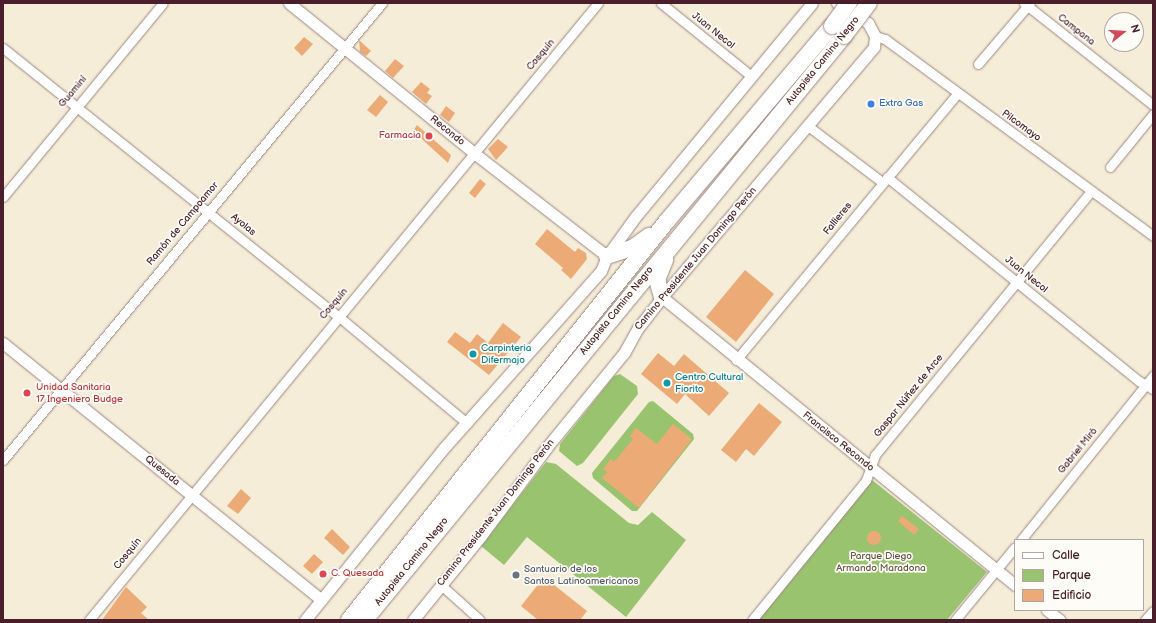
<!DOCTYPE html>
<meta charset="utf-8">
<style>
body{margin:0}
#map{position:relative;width:1156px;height:623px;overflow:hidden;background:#f5edd8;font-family:"Balsamiq Sans",sans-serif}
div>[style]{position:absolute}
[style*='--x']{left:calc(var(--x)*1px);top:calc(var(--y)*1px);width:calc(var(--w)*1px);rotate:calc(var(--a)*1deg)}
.green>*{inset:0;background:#99c36f}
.building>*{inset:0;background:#ecaa76}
.round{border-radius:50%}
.roads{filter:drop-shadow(0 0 1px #a08682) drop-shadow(0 0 1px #a08682)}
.minor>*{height:9px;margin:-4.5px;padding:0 4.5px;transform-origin:4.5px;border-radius:4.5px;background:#fff}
.tertiary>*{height:11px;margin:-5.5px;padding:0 5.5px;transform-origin:5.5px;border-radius:5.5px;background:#fff}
.motorway>*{height:16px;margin:-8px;padding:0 8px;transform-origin:8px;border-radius:8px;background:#fff}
.bridges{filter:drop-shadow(0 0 1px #a08682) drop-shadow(0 0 1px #a08682)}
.motorway-bridge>*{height:16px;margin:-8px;padding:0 8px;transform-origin:8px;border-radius:8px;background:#fff}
.dots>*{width:11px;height:11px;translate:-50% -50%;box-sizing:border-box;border:2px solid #fdfcf7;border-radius:50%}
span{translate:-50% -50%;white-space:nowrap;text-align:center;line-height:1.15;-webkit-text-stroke:3.5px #fdfcf7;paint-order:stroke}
.street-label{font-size:10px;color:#4a1f2b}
.shop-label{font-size:10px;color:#366cbe}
.left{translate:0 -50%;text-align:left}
.health-label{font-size:10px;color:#be3a42}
.right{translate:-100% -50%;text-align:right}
.culture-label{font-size:10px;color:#0d838f}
.park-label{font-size:10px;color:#665843}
.worship-label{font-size:10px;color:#5b616d}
.frame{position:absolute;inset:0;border:4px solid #4a1f2b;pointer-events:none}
.legend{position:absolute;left:1014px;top:539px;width:130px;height:72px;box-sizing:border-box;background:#fdfcf7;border:1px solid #b5a4a5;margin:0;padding:5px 7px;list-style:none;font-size:12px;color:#4a1f2b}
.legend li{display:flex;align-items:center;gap:8px;height:20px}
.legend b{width:20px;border:1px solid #b5a4a5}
.north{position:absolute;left:1104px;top:12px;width:40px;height:40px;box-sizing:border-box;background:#fdfcf7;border:1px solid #b5a4a5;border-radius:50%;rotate:73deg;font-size:11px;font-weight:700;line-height:16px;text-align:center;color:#4a1f2b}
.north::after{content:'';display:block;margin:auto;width:14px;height:18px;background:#d1495b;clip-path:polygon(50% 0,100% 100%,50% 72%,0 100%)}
</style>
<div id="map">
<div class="green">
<i style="clip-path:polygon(620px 374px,637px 386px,638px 394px,583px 463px,577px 466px,559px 451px,560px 444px,614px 376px)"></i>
<i style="clip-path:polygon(653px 401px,693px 434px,694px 439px,637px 511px,632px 511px,593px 478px,592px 473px,649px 402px)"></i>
<i style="clip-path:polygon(546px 462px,556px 464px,629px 523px,638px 525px,652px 512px,686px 540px,626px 617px,527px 537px,504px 565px,481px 546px)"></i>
<i style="clip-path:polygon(872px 480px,987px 572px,947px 620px,759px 620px)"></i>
</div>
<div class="building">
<i style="clip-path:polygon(304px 37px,313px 44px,302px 56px,294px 48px)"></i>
<i style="clip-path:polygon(359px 40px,371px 51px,366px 56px,360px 52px)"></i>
<i style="clip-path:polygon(395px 59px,404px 66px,393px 78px,385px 71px)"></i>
<i style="clip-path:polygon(421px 82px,430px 89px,427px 93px,432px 96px,426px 104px,412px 92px)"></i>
<i style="clip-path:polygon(380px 95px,388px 102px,376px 117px,367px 110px)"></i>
<i style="clip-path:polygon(446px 106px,455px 113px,449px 122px,440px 115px)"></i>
<i style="clip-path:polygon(417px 125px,451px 155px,448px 163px,413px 131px)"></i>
<i style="clip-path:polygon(498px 139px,508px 147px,496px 160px,488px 149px)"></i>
<i style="clip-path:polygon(480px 179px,486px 184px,475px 198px,469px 193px)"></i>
<i style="clip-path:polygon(547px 229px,575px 252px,578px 248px,586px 253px,587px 259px,571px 279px,561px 270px,563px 268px,535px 244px)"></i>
<i style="clip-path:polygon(745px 270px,774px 294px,736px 342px,706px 317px)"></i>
<i style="clip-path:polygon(503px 323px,521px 337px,489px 375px,447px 342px,455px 332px,470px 343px,477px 334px,488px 343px)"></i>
<i style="clip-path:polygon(658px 353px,674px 366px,684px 354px,729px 393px,709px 416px,685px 394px,677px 404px,641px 374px)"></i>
<i style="clip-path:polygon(759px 403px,782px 422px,754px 456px,746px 449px,736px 462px,721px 450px)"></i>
<i style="clip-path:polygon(673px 424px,692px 439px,639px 508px,602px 478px,607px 472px,603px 469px,611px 459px,614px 462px,633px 439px,630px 436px,636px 428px,657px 444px)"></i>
<i style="clip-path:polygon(241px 489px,251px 498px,238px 514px,227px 506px)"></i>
<i style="clip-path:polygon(902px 516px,919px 529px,914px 535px,898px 521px)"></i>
<i style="clip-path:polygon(332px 529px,350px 547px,343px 555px,324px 538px)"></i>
<i class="round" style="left:867px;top:531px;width:14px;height:14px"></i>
<i style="clip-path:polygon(314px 554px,323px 562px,312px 574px,303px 566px)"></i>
<i style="clip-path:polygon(544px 577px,587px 611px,580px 620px,538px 620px,521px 606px)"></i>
<i style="clip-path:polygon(126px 587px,147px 607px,141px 613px,149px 620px,102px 620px)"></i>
</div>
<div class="roads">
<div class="minor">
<i style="--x:661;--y:3;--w:116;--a:39"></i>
<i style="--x:1024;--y:3;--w:164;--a:38.3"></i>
<i style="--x:875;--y:36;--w:10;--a:17"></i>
<i style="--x:885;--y:39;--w:333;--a:36.3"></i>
<i style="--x:3;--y:48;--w:429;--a:38.7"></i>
<i style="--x:338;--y:316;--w:168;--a:39.7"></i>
<i style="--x:978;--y:64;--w:80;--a:-49.6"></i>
<i style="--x:808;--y:126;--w:93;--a:37.1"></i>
<i style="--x:1110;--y:167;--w:68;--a:-50.9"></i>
<i style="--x:887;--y:177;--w:324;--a:39"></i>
<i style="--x:1139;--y:381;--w:16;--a:30"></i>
<i style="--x:3;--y:197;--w:251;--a:-50.5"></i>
<i style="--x:736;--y:360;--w:347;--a:-50.3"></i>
<i style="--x:3;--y:460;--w:594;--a:-50.33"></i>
<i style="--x:1021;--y:540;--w:211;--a:-51.2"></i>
<i style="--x:441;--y:585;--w:52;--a:41.9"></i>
<i style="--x:89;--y:620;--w:800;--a:-50.48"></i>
<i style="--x:752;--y:620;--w:181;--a:-50.8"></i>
<i style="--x:866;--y:480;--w:27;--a:-70"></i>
<i style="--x:875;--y:455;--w:341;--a:-50.7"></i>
<i style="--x:955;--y:620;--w:94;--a:-50.6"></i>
<i style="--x:1145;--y:620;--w:12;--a:-48"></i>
</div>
<div class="tertiary">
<i style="--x:289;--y:3;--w:238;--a:39"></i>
<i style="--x:474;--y:153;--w:168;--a:37.8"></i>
<i style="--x:662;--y:297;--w:456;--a:39.2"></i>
<i style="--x:3;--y:343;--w:409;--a:38.9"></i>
<i style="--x:1047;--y:610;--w:16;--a:38"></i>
<i style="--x:305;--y:620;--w:218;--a:-51.1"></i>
<i style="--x:442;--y:450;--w:239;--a:-48.4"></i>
<i style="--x:601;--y:271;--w:16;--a:-68"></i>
<i style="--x:607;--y:256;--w:49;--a:-54.1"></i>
<i style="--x:636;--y:216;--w:276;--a:-50.4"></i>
<i style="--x:413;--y:620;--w:108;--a:-51"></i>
<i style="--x:481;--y:536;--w:111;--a:-53.4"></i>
<i style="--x:547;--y:447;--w:122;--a:-50.7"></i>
<i style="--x:624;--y:353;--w:29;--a:-61"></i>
<i style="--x:638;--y:328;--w:39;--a:-52"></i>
<i style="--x:662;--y:297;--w:328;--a:-49.7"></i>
<i style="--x:874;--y:47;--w:11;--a:-85"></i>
<i style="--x:875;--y:36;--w:15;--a:-118"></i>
<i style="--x:868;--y:23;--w:37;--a:-147"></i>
</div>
<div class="motorway">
<i style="--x:607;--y:256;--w:28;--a:-18"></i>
<i style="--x:634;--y:247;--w:19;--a:-36"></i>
<i style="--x:662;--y:297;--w:18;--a:-106"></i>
<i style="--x:657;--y:280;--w:22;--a:-68"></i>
<i style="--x:349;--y:620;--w:510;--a:-51.45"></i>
<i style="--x:667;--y:221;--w:255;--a:-49.8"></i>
<i style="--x:365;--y:620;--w:755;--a:-50.64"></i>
</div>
</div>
<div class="bridges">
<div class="motorway-bridge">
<i style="--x:832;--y:26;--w:29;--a:-54"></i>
<i style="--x:844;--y:36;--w:41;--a:-52.9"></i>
</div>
</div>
<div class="dots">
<i style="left:871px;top:104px;background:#3f7fe0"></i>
<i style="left:429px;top:136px;background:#e0444e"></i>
<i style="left:473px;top:354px;background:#0f9aa8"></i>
<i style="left:667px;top:383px;background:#0f9aa8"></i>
<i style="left:27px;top:393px;background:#e0444e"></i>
<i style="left:323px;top:574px;background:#e0444e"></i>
<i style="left:516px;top:575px;background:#6b7280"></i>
</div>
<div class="street-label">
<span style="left:1076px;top:30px;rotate:38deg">Campana</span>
<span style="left:713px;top:31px;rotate:39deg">Juan Necol</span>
<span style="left:541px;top:55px;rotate:-50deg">Cosquín</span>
<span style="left:823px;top:61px;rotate:-51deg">Autopista Camino Negro</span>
<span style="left:73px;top:92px;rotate:-50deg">Guaminí</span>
<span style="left:1021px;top:126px;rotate:36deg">Pilcomayo</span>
<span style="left:447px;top:131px;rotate:39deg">Recondo</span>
<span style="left:838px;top:219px;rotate:-51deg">Fallieres</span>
<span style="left:183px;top:224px;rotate:-50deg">Ramón de Campoamor</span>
<span style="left:243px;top:225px;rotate:39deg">Ayolas</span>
<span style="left:696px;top:259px;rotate:-50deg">Camino Presidente Juan Domingo Perón</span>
<span style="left:1026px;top:275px;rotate:39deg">Juan Necol</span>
<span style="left:334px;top:304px;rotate:-50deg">Cosquín</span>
<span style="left:617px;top:311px;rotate:-51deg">Autopista Camino Negro</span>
<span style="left:909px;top:396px;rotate:-51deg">Gaspar Núñez de Arce</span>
<span style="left:838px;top:442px;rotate:39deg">Francisco Recondo</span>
<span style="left:1078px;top:451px;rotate:-51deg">Gabriel Miró</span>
<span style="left:162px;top:471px;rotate:39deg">Quesada</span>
<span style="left:496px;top:513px;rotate:-52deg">Camino Presidente Juan Domingo Perón</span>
<span style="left:128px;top:554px;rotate:-51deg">Cosquín</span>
<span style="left:412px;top:562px;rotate:-51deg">Autopista Camino Negro</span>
</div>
<div class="shop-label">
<span class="left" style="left:879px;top:104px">Extra Gas</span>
</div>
<div class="health-label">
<span class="right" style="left:421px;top:136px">Farmacia</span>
<span class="left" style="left:36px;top:393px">Unidad Sanitaria<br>17 Ingeniero Budge</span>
<span class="left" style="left:331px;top:574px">C. Quesada</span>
</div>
<div class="culture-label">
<span class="left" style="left:481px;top:354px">Carpinteria<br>Difermajo</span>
<span class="left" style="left:675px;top:383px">Centro Cultural<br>Fiorito</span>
</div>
<div class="park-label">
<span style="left:881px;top:562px">Parque Diego<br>Armando Maradona</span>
</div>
<div class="worship-label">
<span class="left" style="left:524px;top:575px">Santuario de los<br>Santos Latinoamericanos</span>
</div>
<div class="frame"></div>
<ul class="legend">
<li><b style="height:5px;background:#fff"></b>Calle</li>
<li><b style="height:11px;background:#99c36f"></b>Parque</li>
<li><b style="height:11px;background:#ecaa76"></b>Edificio</li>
</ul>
<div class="north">N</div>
</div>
